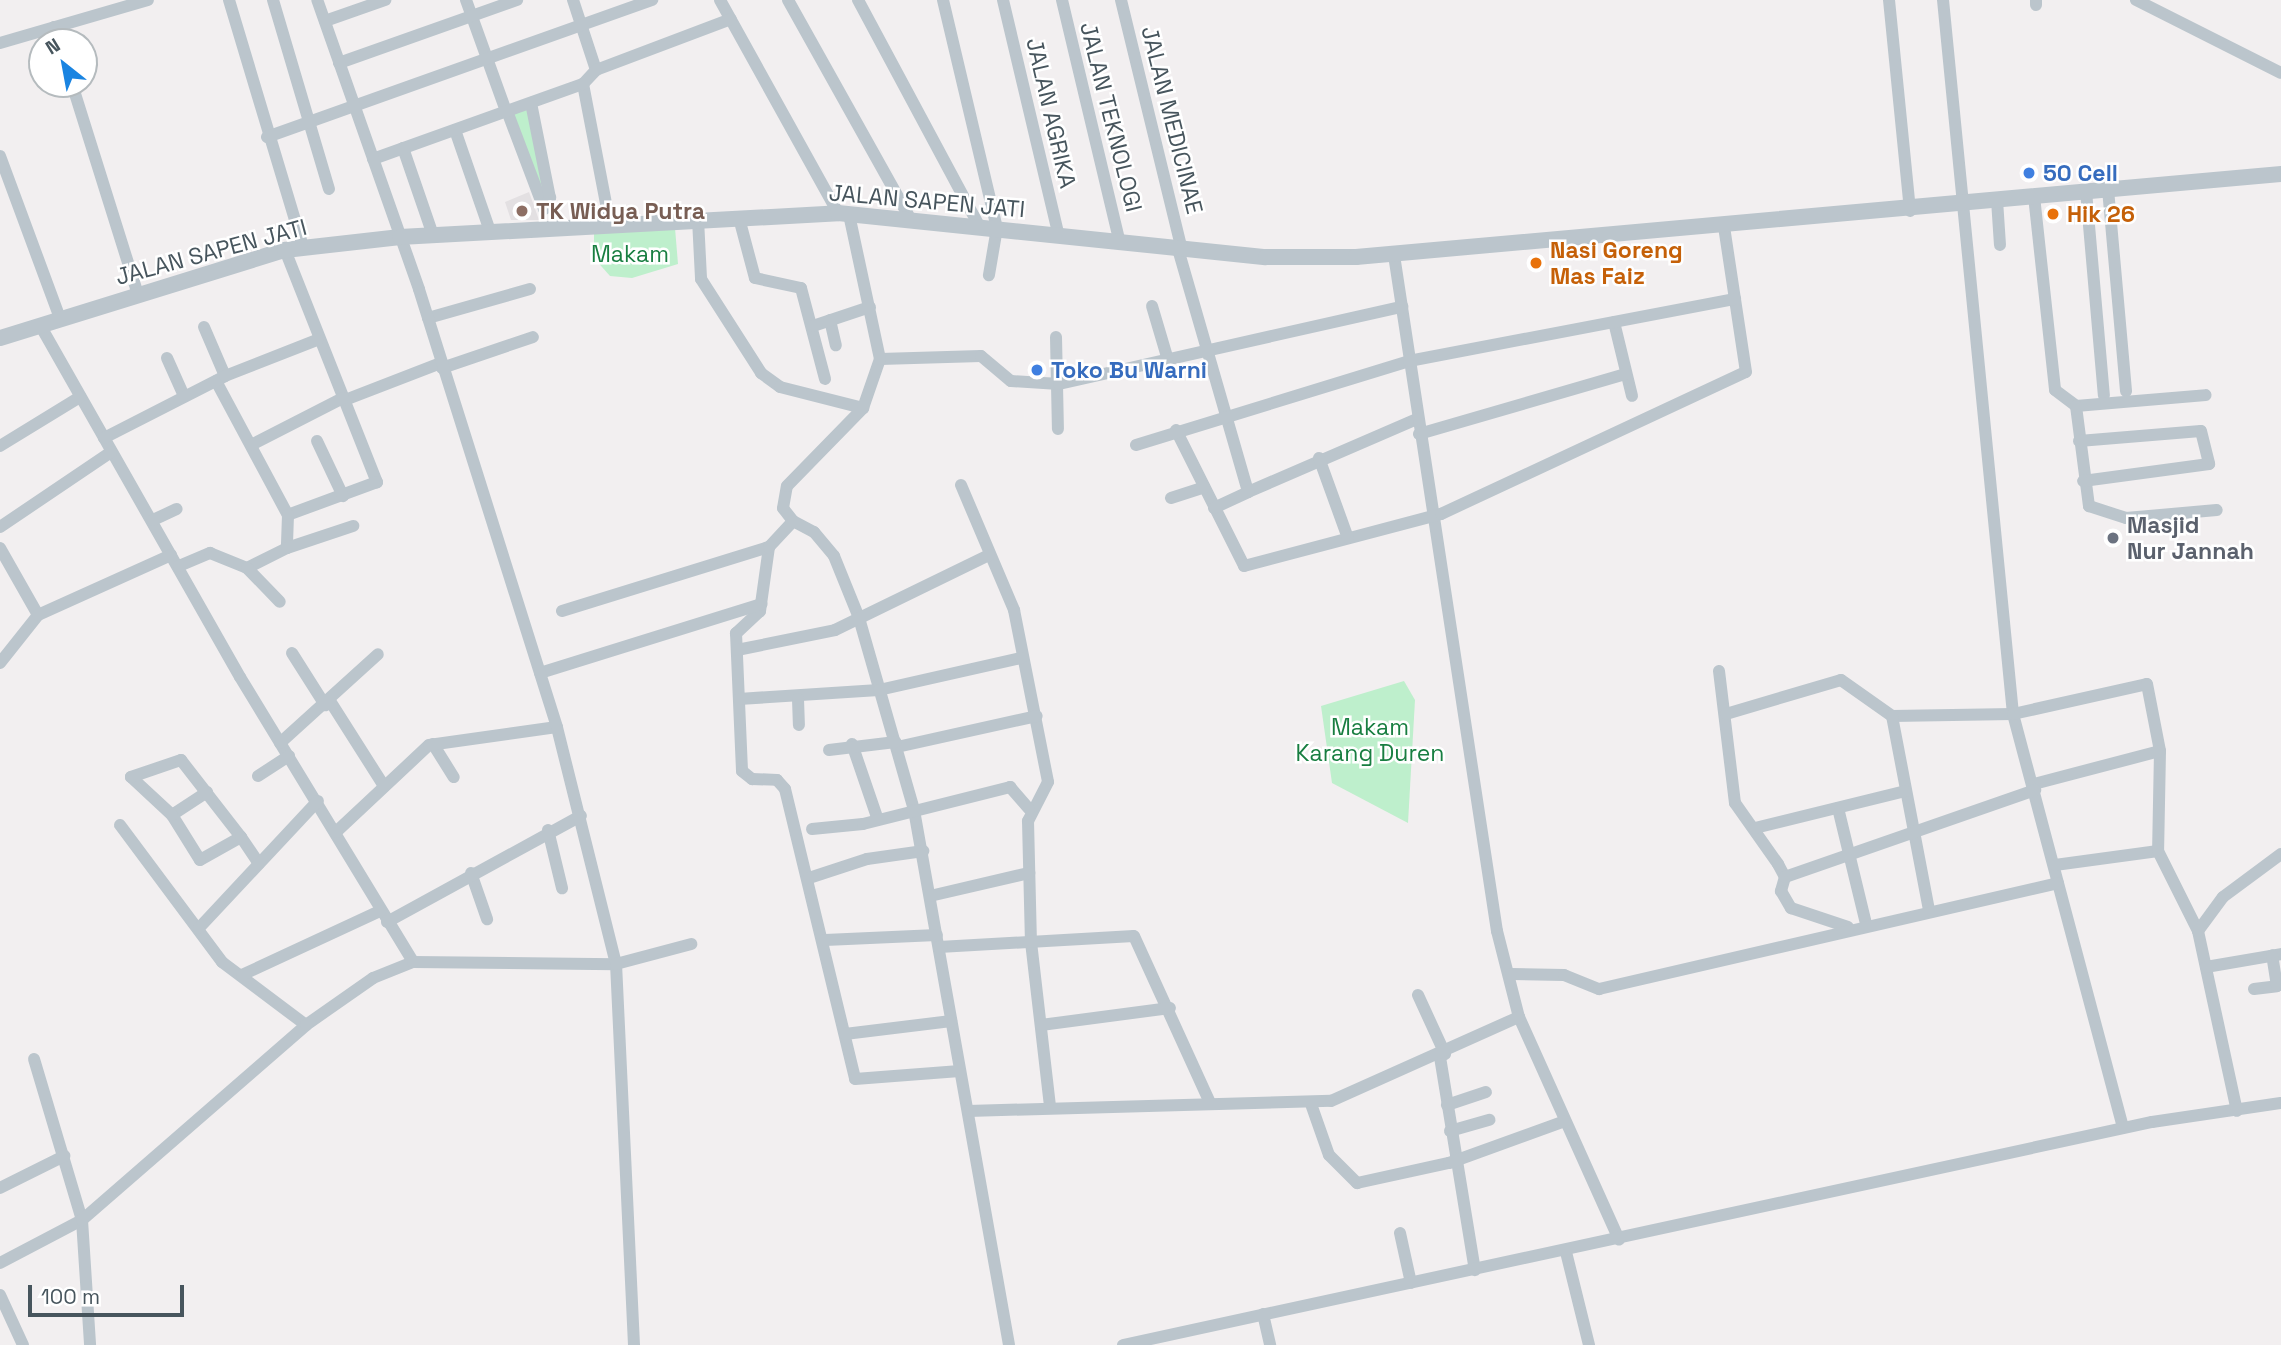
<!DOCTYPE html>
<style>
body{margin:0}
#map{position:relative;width:2281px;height:1345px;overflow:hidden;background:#f2eff0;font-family:"Space Grotesk",sans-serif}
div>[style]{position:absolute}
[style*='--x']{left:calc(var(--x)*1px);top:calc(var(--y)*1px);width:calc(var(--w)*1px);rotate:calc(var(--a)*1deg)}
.education>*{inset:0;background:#e3e0e2}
.green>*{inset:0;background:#beefcc}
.minor>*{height:12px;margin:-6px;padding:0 6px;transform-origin:6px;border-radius:6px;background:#bbc5cc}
.tertiary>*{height:16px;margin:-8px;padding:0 8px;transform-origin:8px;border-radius:8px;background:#bbc5cc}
.dots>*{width:19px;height:19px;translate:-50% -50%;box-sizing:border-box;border:4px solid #fff;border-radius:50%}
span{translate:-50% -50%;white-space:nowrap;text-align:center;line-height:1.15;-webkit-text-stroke:5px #fff;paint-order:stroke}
.street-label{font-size:23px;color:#47555d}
.shop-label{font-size:23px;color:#366cbe;font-weight:700}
.left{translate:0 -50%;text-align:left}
.education-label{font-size:23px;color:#785e54;font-weight:700}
.food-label{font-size:23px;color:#c56008;font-weight:700}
.park-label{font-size:23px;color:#187e41}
.worship-label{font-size:23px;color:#5b616d;font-weight:700}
.north{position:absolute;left:28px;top:28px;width:70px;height:70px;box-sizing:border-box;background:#fff;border:2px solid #b5bbbe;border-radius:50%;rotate:329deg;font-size:19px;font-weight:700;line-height:28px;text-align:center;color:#47555d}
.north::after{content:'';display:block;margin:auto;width:24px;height:32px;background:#1a84e1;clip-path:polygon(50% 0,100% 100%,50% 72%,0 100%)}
.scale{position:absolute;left:28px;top:1285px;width:156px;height:32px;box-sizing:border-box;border:4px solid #47555d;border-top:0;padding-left:9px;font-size:21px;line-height:24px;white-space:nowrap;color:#47555d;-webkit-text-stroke:5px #fff;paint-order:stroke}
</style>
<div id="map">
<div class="education">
<i style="clip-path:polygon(529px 192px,539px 220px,511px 220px,505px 202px)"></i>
</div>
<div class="green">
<i style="clip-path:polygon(528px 107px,548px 203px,511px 113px)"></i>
<i style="clip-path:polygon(675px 228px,678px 264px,632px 278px,610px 276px,594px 258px,594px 234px)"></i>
<i style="clip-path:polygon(1404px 681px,1415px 700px,1408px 823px,1332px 783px,1321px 706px)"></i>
</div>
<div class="minor">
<i style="--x:229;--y:0;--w:258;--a:73.3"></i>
<i style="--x:273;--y:0;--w:197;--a:73.5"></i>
<i style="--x:466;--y:0;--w:118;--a:70.2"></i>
<i style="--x:573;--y:0;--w:74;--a:71.8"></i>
<i style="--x:720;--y:0;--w:244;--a:61"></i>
<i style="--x:788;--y:0;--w:250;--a:60.8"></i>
<i style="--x:858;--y:0;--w:256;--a:61.8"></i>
<i style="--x:943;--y:0;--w:234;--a:76.7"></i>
<i style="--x:997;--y:228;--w:48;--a:99.7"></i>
<i style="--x:1003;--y:0;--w:243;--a:76.7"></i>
<i style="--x:1062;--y:0;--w:250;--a:76.6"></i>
<i style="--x:1121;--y:0;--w:257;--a:76.3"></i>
<i style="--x:1889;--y:0;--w:212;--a:84.3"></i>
<i style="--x:1943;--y:0;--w:717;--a:84.4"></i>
<i style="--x:2013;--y:714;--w:428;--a:75.1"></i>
<i style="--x:2036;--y:0;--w:5;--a:90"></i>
<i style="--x:2136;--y:0;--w:162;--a:26.7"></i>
<i style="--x:325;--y:21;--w:64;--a:-19.3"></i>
<i style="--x:54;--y:27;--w:16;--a:72"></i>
<i style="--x:0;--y:43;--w:154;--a:-16.2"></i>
<i style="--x:339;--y:63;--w:189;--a:-19.5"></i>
<i style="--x:72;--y:84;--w:221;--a:72.6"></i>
<i style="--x:583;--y:84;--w:143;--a:79.1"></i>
<i style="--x:507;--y:111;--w:105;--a:69.3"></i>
<i style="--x:544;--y:209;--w:13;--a:-61"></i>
<i style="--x:550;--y:198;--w:97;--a:-101.3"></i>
<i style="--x:455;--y:130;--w:107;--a:70.9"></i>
<i style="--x:267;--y:137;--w:409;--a:-19.6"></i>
<i style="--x:403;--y:148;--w:92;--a:71"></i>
<i style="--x:0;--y:156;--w:173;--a:69.7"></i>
<i style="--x:373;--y:159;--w:223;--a:-19.7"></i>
<i style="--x:583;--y:84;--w:19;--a:-47"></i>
<i style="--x:596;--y:70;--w:144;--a:-20.7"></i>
<i style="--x:2108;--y:189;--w:203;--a:84.9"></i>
<i style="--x:2086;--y:191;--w:205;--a:85"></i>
<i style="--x:2034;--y:196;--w:195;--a:83.8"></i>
<i style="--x:2055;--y:390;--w:26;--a:37"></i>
<i style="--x:2076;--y:406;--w:130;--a:-4.8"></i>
<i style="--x:1997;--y:200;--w:45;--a:86.2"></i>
<i style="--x:739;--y:218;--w:62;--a:75.1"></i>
<i style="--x:755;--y:278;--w:47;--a:12.3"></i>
<i style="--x:801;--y:288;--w:94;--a:75.2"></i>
<i style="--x:698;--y:219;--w:60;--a:87.1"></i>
<i style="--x:701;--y:279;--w:112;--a:57.4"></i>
<i style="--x:761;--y:373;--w:24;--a:36"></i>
<i style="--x:780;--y:387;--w:86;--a:14.2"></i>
<i style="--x:1178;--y:249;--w:253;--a:73.9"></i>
<i style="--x:1248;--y:492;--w:184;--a:-23.4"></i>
<i style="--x:285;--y:250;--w:250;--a:68.4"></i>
<i style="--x:377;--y:482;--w:95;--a:159.7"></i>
<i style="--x:1394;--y:255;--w:684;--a:81.34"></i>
<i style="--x:1497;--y:931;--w:89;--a:75.7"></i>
<i style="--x:1519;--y:1017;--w:244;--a:65.8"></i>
<i style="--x:1152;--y:306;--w:56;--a:73.5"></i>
<i style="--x:428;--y:318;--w:106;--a:-15.9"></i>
<i style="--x:830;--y:320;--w:26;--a:77"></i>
<i style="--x:1614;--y:322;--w:76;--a:76.3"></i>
<i style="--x:40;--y:325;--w:405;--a:60.4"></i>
<i style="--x:240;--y:677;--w:333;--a:58.7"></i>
<i style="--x:813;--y:326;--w:60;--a:-18.4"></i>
<i style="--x:204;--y:327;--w:53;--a:66.8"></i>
<i style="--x:1056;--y:337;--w:92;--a:88.8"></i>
<i style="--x:167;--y:358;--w:42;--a:65.9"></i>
<i style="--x:880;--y:359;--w:101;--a:-1.7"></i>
<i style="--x:981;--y:356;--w:39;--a:40"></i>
<i style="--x:1011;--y:381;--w:48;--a:3.6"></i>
<i style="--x:1059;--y:384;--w:352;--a:-12.7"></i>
<i style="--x:442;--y:368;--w:96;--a:-18.8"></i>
<i style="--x:216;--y:381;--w:152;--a:61.8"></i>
<i style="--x:288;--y:515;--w:33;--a:92"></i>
<i style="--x:287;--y:548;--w:45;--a:153.4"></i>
<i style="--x:345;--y:400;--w:103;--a:-21.1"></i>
<i style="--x:2076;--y:406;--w:101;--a:82.6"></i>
<i style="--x:2089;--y:506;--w:39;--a:18"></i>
<i style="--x:2126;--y:518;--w:91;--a:-5"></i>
<i style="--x:1176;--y:430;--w:152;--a:63.4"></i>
<i style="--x:1244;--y:566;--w:204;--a:-14.8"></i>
<i style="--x:1441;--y:514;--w:336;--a:-25"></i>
<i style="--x:1746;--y:372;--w:148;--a:-98.6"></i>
<i style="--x:1419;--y:434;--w:215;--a:-16.2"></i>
<i style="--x:104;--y:438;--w:136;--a:-27.1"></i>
<i style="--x:225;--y:376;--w:99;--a:-21.4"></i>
<i style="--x:317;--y:441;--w:61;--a:64.7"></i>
<i style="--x:2079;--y:441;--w:122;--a:-4.7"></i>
<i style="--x:2201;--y:431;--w:34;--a:76"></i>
<i style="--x:2209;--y:464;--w:127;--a:172.3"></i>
<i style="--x:251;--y:445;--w:103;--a:-27.1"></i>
<i style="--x:1136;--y:445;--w:286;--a:-17.1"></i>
<i style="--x:1409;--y:361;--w:332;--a:-10.8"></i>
<i style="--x:0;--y:446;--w:94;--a:-31.5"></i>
<i style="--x:1319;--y:458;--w:85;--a:70.1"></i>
<i style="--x:961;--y:485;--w:136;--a:67"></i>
<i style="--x:1014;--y:610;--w:175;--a:78.8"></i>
<i style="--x:1048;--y:782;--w:44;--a:117.1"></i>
<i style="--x:1028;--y:821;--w:121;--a:88.6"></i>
<i style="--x:1031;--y:942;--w:164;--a:83.4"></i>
<i style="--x:1171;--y:498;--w:35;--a:-18"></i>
<i style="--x:1214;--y:508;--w:38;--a:-25"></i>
<i style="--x:153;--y:520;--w:26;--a:-25"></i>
<i style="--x:793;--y:521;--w:16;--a:-128"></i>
<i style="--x:783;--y:508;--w:22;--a:-80"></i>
<i style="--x:787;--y:486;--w:109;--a:-45.7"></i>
<i style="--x:863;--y:408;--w:52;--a:-70.9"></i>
<i style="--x:880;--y:359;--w:148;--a:-102.1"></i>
<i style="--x:0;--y:527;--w:134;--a:-34"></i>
<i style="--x:769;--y:547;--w:65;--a:98"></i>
<i style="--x:760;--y:611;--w:33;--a:137"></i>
<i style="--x:736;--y:633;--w:138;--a:87.5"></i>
<i style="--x:742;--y:771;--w:13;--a:39"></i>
<i style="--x:752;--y:779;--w:25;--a:2"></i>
<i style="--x:777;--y:780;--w:12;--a:48"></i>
<i style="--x:785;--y:789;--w:298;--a:76.4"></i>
<i style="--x:855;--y:1079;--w:105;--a:-4.4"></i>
<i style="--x:0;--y:548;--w:77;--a:60.4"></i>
<i style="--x:287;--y:548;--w:70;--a:-18.4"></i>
<i style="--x:179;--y:566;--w:34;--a:-23"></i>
<i style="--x:210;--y:553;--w:40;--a:22"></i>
<i style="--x:247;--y:568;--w:47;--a:45.9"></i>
<i style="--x:562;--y:611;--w:217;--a:-17.2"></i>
<i style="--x:769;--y:547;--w:35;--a:-47"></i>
<i style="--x:793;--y:521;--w:24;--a:28"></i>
<i style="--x:814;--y:532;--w:31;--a:50"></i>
<i style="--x:834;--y:556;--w:67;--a:68"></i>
<i style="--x:859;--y:618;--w:200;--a:74"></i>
<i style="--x:914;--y:810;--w:543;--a:79.93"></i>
<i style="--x:737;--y:650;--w:100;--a:-11.5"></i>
<i style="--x:835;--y:630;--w:171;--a:-26"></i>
<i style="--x:292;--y:653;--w:62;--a:57.6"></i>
<i style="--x:0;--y:663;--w:61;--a:-51.6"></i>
<i style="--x:38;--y:615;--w:146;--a:-24.3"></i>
<i style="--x:1719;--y:671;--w:133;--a:83.1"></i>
<i style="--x:1735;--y:803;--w:75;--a:54.8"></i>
<i style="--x:1778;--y:864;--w:15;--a:62"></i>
<i style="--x:1785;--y:877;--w:15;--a:106"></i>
<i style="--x:1781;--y:891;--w:20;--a:60"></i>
<i style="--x:1791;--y:908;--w:60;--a:18.4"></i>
<i style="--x:540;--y:673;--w:232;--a:-17.3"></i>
<i style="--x:739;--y:699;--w:140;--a:-3.7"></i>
<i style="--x:879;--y:690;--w:146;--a:-12.7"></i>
<i style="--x:798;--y:699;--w:26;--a:88"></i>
<i style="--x:330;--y:701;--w:101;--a:57.6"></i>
<i style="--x:1726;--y:714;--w:120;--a:-16.5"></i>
<i style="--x:1841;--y:680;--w:62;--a:35.2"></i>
<i style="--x:1892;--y:716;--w:121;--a:-0.9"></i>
<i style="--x:2013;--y:714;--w:137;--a:-12.6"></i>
<i style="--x:2147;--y:684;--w:68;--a:79"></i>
<i style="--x:2160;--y:751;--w:100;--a:91.1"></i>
<i style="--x:1892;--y:716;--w:197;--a:79.2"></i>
<i style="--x:280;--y:743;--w:132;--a:-42.2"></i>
<i style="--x:433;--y:744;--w:39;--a:58"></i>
<i style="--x:852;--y:744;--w:80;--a:71.1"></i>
<i style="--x:897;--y:747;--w:143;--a:-12.5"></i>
<i style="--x:829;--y:750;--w:67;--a:-6.8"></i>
<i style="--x:258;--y:776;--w:37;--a:-33"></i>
<i style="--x:2034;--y:784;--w:130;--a:-14.7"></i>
<i style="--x:1838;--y:808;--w:119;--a:76.4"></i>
<i style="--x:172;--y:815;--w:42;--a:-33.3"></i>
<i style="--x:120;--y:825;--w:171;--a:53.3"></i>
<i style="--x:222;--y:962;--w:105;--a:36.9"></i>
<i style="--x:1755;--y:828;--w:155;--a:-13.8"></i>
<i style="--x:812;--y:829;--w:51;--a:-5.6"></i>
<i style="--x:863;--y:824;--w:152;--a:-14.1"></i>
<i style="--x:1010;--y:787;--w:29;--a:49"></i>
<i style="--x:548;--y:830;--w:60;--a:76.4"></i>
<i style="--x:336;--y:832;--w:127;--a:-43.1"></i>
<i style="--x:429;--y:745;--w:129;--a:-8"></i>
<i style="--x:241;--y:837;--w:47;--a:150.7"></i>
<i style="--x:200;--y:860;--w:53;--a:-121.9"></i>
<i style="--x:172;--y:815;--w:56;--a:-137.2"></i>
<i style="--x:131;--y:777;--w:53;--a:-18.8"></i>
<i style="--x:181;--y:760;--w:98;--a:52.1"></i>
<i style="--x:241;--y:837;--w:32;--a:56"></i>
<i style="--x:2055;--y:865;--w:104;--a:-7.7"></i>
<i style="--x:2158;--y:851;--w:89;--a:63.4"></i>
<i style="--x:2198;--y:931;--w:184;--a:77.8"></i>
<i style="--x:471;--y:873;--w:49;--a:70.8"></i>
<i style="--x:1785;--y:877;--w:265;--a:-19.2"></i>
<i style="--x:809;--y:878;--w:61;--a:-18.1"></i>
<i style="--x:867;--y:859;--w:57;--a:-8.1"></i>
<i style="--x:930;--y:896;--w:102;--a:-13.1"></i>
<i style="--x:387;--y:922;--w:221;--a:-28.7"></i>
<i style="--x:199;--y:928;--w:174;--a:-46.9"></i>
<i style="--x:2198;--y:931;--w:42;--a:-53.7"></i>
<i style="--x:2223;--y:897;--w:72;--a:-36.6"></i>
<i style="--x:825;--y:940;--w:112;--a:-2.6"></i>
<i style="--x:939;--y:947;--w:195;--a:-3.2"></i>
<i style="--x:1134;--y:936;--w:183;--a:65.5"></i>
<i style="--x:2206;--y:967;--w:76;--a:-9.8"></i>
<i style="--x:1511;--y:974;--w:53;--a:1.1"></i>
<i style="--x:1564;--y:975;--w:38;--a:22"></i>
<i style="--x:1599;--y:989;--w:471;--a:-13"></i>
<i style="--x:242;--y:975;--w:152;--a:-24.9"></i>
<i style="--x:2254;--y:989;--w:23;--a:-7"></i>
<i style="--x:2277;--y:986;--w:31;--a:-99"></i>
<i style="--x:1418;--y:995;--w:65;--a:65.4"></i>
<i style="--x:1041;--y:1025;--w:130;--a:-7.5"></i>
<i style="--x:845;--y:1034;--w:107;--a:-7"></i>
<i style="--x:1440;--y:1057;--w:216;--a:80.7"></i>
<i style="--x:34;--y:1059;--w:168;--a:73.4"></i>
<i style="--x:82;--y:1220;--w:125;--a:86.3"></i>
<i style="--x:1311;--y:1104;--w:54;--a:70.6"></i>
<i style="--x:1329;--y:1155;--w:40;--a:45"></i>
<i style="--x:1357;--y:1183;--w:94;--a:-12.3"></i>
<i style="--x:1449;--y:1163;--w:123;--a:-19.9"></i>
<i style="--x:1447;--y:1105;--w:41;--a:-18.4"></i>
<i style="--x:968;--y:1111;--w:363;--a:-1.6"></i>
<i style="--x:1331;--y:1101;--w:206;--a:-24.1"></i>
<i style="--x:1450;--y:1131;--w:41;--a:-15.8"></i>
<i style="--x:0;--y:1188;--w:72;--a:-26.6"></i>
<i style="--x:1400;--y:1233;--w:51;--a:77.6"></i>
<i style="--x:1566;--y:1252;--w:96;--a:76.1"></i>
<i style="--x:0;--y:1263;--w:93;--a:-27.7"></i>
<i style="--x:82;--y:1220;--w:297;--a:-41"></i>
<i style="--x:306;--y:1025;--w:82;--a:-35"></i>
<i style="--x:373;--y:978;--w:43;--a:-21.8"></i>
<i style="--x:413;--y:962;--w:203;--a:0.6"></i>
<i style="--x:616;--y:964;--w:244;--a:-104"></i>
<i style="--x:557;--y:727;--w:459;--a:-107.5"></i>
<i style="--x:419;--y:289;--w:306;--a:-109.4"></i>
<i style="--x:0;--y:1295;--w:55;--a:65.3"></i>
<i style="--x:1263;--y:1314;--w:32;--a:77"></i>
<i style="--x:634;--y:1345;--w:381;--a:-92.7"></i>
<i style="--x:616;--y:964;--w:78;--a:-14.9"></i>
<i style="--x:1123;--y:1345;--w:1053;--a:-12.23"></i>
<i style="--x:2152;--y:1122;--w:130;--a:-8.4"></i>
</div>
<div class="tertiary">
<i style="--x:0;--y:338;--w:298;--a:-17.2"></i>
<i style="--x:285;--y:250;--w:116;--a:-6.4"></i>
<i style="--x:400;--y:237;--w:439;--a:-3.1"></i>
<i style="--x:838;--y:213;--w:430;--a:5.9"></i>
<i style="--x:1266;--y:257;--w:90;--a:0"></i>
<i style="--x:1356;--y:257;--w:929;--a:-5.13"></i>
</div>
<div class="dots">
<i style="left:2029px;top:173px;background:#3f7fe0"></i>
<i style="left:522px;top:211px;background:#8d6e63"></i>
<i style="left:2053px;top:214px;background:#e8710a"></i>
<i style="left:1536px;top:263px;background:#e8710a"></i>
<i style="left:1037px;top:370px;background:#3f7fe0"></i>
<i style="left:2113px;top:538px;background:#6b7280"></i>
</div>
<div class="street-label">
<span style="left:1051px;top:113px;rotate:77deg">JALAN AGRIKA</span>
<span style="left:1111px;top:117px;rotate:76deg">JALAN TEKNOLOGI</span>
<span style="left:1172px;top:120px;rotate:76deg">JALAN MEDICINAE</span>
<span style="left:927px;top:201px;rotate:5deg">JALAN SAPEN JATI</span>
<span style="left:211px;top:252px;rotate:-15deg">JALAN SAPEN JATI</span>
</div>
<div class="shop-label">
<span class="left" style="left:2043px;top:173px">50 Cell</span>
<span class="left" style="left:1051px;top:370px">Toko Bu Warni</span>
</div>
<div class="education-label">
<span class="left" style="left:536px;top:211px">TK Widya Putra</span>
</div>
<div class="food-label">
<span class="left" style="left:2067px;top:214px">Hik 26</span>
<span class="left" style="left:1550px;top:263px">Nasi Goreng<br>Mas Faiz</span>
</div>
<div class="park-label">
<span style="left:630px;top:254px">Makam</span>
<span style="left:1370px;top:740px">Makam<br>Karang Duren</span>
</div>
<div class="worship-label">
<span class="left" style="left:2127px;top:538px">Masjid<br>Nur Jannah</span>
</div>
<div class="north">N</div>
<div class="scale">100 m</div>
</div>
